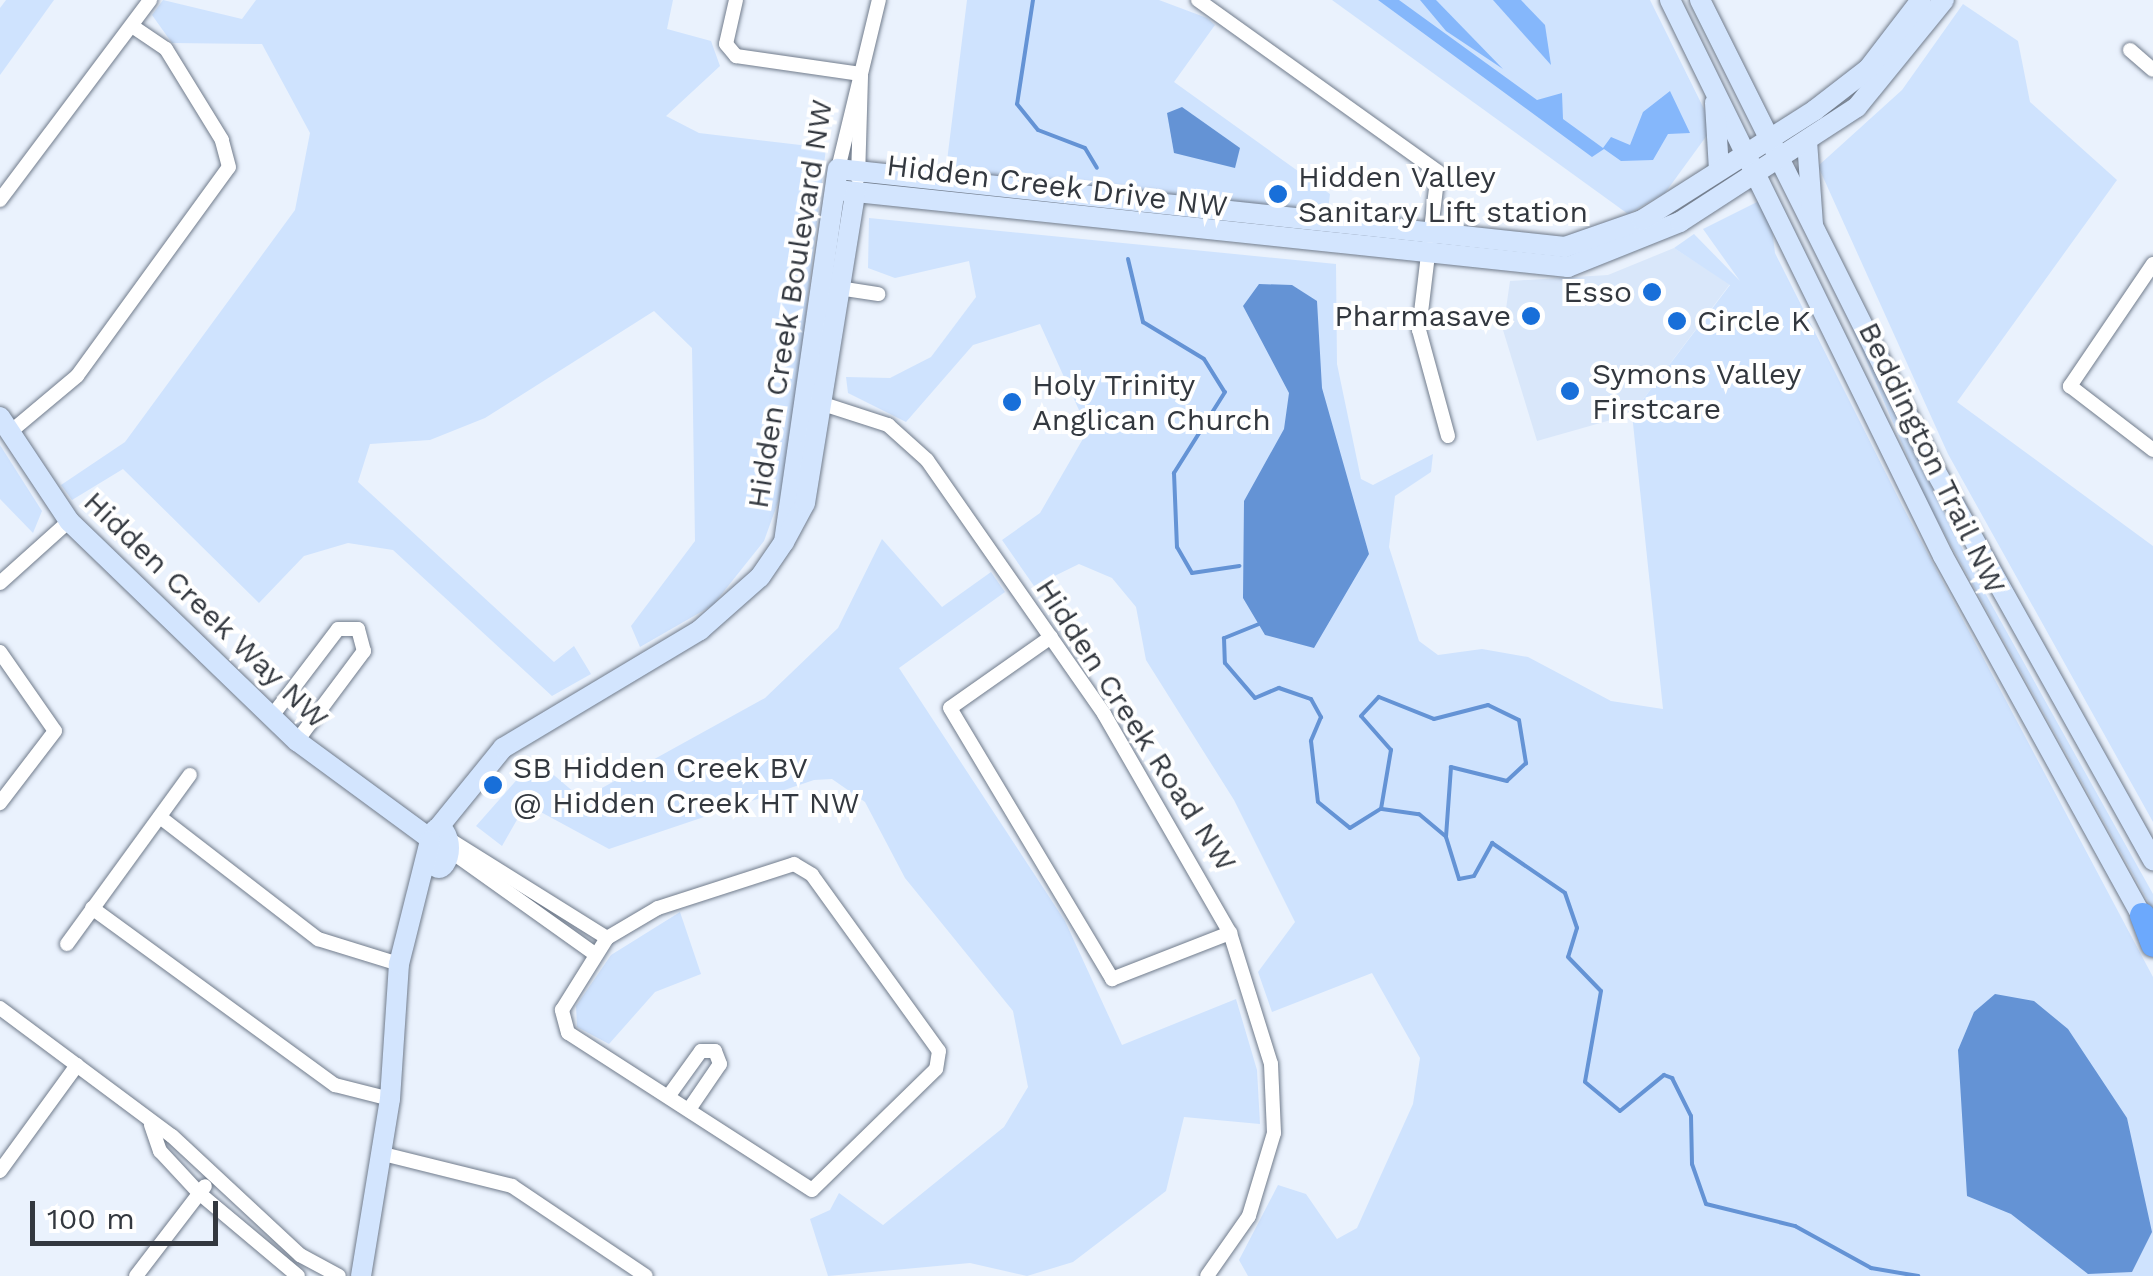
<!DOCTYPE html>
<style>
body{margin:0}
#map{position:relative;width:2153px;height:1276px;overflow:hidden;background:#eaf2fd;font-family:"Work Sans",sans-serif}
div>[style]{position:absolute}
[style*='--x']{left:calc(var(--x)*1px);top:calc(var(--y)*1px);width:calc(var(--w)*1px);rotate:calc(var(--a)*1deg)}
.built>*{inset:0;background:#d9e7fa}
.green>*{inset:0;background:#cfe3fe}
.forest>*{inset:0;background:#85b7fb}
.water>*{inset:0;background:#6493d5}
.stream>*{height:4px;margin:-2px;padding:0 2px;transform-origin:2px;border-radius:2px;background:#6493d5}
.roads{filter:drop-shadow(0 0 2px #717c8c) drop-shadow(0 0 2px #717c8c)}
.street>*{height:14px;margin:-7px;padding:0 7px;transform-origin:7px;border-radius:7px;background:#fff}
.secondary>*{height:20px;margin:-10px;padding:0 10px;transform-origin:10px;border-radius:10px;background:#d3e5fe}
.secondary>.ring{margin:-10px;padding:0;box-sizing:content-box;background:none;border:20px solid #d3e5fe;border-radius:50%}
.highway>*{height:25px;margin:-12.5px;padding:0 12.5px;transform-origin:12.5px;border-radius:12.5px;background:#6ca9fd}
.dots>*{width:28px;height:28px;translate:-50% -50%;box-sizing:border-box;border:5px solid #fff;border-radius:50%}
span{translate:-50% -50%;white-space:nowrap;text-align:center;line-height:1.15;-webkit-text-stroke:8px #fff;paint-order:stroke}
.poi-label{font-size:30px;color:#33383f}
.left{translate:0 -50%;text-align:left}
.right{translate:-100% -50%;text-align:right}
.street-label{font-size:30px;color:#33383f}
.scale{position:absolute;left:30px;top:1201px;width:188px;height:45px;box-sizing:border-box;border:5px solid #33383f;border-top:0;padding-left:12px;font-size:30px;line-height:35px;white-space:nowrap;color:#33383f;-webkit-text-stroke:8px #fff;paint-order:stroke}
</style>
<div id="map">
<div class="built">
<i style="clip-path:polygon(1674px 248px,1730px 284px,1632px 414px,1537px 441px,1503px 330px,1510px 281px,1608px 275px)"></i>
</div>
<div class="green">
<i style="clip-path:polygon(6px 0,54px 0,0 75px,0 8px)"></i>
<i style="clip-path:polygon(163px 0,242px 19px,256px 0,673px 0,667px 29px,711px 41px,720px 66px,666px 116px,699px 133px,826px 148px,786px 480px,764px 541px,713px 605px,640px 647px,631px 626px,695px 541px,692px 348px,654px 311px,485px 418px,430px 440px,370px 444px,358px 482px,554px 662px,574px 646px,591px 674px,552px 696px,393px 550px,348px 543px,304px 556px,259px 603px,123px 469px,72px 500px,61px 485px,125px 442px,295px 210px,310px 133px,262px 44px,172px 43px,152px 15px)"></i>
<i style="clip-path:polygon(967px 0,1159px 0,1207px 18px,1215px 25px,1174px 82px,1330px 194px,1327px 219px,945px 177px)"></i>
<i style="clip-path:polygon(1332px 0,1650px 0,1713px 127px,1665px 193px,1628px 214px)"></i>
<i style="clip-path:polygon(1963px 4px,2018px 41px,2030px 102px,2117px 180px,1957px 402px,2153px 546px,2153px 822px,1948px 454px,1818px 166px,1902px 90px)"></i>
<i style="clip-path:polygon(1759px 201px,1770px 212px,1775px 253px,1903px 507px,2153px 977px,2153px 1276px,1248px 1276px,1239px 1260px,1278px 1185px,1306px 1194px,1337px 1239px,1357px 1228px,1413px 1104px,1420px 1058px,1372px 973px,1272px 1012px,1258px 972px,1295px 922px,1234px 800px,1146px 660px,1136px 607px,1112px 578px,1079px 564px,1034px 586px,1002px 540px,1040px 513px,1088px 430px,1040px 324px,973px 345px,906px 422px,848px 393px,846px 377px,890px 378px,931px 357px,976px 297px,969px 261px,895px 278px,868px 268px,869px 218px,1336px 264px,1337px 364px,1361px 479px,1373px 485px,1433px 454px,1431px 472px,1395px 496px,1389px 547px,1419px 641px,1438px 655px,1482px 649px,1528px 657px,1611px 701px,1663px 709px,1632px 414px,1730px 285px,1674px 248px,1694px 234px,1740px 281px,1703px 229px)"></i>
<i style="clip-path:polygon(1852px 327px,1980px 584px,2153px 894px,2153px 910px,1927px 502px)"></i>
<i style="clip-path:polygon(0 445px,42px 511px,33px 533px,0 499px)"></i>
<i style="clip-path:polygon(882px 539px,942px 607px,991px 572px,1005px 592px,899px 668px,1065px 921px,1122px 1045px,1236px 999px,1257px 1070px,1260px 1124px,1184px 1117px,1166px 1191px,1073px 1262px,1027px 1276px,970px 1263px,828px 1276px,810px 1219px,830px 1210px,839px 1193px,883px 1225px,1004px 1127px,1028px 1087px,1013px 1011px,905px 878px,865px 802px,832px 779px,814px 780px,609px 849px,526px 804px,502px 846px,476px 826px,535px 759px,582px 799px,765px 698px,838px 628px)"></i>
<i style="clip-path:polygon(680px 912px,701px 974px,655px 992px,609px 1044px,577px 1027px,576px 1006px,611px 955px)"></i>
</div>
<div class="forest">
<i style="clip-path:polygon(1378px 0,1399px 0,1537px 100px,1562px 93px,1563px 119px,1603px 148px,1611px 137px,1630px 145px,1643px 112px,1670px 91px,1690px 133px,1668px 134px,1653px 160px,1621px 161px,1604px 149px,1592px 157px)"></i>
<i style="clip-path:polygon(1420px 0,1436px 0,1503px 69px,1446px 31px)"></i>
<i style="clip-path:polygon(1493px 0,1521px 0,1545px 25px,1551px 65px)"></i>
</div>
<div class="water">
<i style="clip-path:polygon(1182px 107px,1240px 148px,1235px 168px,1174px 153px,1167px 113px)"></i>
<i style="clip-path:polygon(1259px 284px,1292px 285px,1317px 301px,1322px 388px,1369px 554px,1314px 648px,1265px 635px,1243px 598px,1244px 501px,1284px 429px,1289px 393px,1243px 306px)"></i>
<i style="clip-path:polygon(1995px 994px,2034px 1001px,2068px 1029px,2127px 1118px,2152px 1232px,2132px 1272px,2088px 1274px,2011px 1214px,1967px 1196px,1958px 1050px,1974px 1012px)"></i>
</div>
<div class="stream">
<i style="--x:1033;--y:0;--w:105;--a:98.7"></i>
<i style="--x:1017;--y:104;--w:33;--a:51"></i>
<i style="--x:1038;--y:130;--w:50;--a:21"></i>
<i style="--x:1085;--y:148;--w:23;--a:59"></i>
<i style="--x:1128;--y:259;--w:65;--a:76.6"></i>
<i style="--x:1143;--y:322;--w:71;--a:31.2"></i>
<i style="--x:1204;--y:359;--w:39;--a:58"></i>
<i style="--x:1225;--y:392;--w:96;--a:122.2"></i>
<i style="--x:1174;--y:473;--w:74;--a:87.7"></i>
<i style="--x:1177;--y:547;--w:30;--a:60"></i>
<i style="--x:1192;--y:573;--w:48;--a:-8.5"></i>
<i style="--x:1259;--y:624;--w:38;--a:158"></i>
<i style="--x:1224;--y:638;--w:25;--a:88"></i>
<i style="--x:1225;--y:663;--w:46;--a:49.4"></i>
<i style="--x:1255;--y:698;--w:26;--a:-23"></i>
<i style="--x:1279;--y:688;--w:34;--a:19"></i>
<i style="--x:1311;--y:699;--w:21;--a:61"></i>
<i style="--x:1321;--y:717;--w:26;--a:113"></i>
<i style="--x:1311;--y:741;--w:61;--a:83.5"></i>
<i style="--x:1318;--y:802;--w:41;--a:39.1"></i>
<i style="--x:1350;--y:828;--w:36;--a:-32"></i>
<i style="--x:1381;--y:809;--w:60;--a:-80.4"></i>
<i style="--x:1391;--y:750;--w:45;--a:-131.4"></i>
<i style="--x:1361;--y:716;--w:26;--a:-47"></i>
<i style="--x:1379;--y:697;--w:59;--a:21.8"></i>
<i style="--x:1434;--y:719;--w:56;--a:-14.5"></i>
<i style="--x:1488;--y:705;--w:34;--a:26"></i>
<i style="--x:1519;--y:720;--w:44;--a:80.8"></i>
<i style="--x:1526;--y:763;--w:26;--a:137"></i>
<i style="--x:1507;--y:781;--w:58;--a:-166"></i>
<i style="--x:1451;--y:767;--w:70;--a:94.1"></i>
<i style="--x:1446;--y:837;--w:44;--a:72.8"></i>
<i style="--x:1459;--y:879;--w:15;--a:-11"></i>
<i style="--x:1474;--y:876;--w:38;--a:-61"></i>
<i style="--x:1492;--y:843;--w:88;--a:34.4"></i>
<i style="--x:1565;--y:893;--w:37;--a:71"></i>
<i style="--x:1577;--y:928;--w:30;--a:107"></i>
<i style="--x:1568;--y:957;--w:47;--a:45.9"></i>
<i style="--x:1601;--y:991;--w:92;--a:100"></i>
<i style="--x:1585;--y:1082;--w:45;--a:39.6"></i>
<i style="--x:1620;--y:1111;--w:57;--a:-39.3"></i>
<i style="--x:1664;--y:1075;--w:9;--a:21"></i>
<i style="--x:1672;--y:1078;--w:42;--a:63.4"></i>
<i style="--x:1691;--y:1116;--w:48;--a:88.8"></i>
<i style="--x:1692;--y:1164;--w:42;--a:70.7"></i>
<i style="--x:1706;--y:1204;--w:92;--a:13.9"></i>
<i style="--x:1795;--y:1226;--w:87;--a:28.9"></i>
<i style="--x:1871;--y:1268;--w:48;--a:9.7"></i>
<i style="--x:1382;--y:809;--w:37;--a:8"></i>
<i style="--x:1419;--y:814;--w:35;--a:40"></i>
</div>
<div class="roads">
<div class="street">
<i style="--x:736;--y:0;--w:45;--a:102.8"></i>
<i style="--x:726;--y:44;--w:16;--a:50"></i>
<i style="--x:736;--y:56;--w:126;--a:8.2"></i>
<i style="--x:1198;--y:0;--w:295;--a:35.6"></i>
<i style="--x:1438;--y:172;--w:159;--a:96.9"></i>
<i style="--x:1419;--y:330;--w:110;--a:74.7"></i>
<i style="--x:2130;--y:50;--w:30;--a:41"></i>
<i style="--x:838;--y:169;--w:174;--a:-76.4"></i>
<i style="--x:858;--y:178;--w:103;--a:-88.3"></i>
<i style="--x:0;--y:200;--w:250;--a:-53.1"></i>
<i style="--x:2153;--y:264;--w:148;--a:124.2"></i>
<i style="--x:2070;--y:386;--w:105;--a:37.6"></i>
<i style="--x:832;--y:287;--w:47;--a:8.7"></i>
<i style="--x:817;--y:402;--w:75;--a:17.9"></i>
<i style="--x:888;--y:425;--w:52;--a:41.9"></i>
<i style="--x:927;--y:460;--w:310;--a:55.1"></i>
<i style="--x:1104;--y:714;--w:253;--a:60.1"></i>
<i style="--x:1230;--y:933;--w:137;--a:72.6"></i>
<i style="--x:1271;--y:1064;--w:69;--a:87.5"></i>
<i style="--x:1274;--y:1133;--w:87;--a:106.8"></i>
<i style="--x:1249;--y:1216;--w:73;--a:125"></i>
<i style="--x:9;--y:433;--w:89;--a:-40"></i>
<i style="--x:77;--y:376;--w:258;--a:-54"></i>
<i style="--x:229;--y:167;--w:28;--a:-105"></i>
<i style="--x:222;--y:140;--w:107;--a:-121.6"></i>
<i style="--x:166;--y:49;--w:41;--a:-145.9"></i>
<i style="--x:0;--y:583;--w:93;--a:-41.9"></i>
<i style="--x:1051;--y:637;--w:123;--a:144.9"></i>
<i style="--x:950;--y:708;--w:316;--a:59.1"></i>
<i style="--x:1112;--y:979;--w:127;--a:-21.3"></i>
<i style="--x:0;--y:652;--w:96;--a:55.2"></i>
<i style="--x:55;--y:731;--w:91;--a:127.4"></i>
<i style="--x:272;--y:716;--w:109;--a:-52.8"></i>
<i style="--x:338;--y:629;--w:20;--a:0"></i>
<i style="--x:358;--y:629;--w:23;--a:75"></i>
<i style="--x:364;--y:651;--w:112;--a:126.7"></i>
<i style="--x:160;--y:817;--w:200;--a:37.7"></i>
<i style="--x:318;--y:939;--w:85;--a:17.2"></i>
<i style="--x:447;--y:838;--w:189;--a:32"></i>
<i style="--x:442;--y:845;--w:184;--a:35.5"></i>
<i style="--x:794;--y:864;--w:21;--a:31"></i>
<i style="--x:812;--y:875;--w:217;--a:54.2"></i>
<i style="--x:939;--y:1051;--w:18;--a:99"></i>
<i style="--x:936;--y:1069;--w:173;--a:135.7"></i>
<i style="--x:812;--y:1190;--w:290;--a:-147.2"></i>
<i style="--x:568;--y:1033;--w:24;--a:-105"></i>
<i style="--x:562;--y:1010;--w:85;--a:-58"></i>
<i style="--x:607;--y:938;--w:59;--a:-30.5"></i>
<i style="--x:658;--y:908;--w:143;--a:-17.9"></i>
<i style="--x:92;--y:908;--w:301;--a:36.1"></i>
<i style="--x:335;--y:1085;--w:57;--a:14.3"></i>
<i style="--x:67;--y:944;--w:209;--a:-54"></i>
<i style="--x:0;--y:1008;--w:214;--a:36.7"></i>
<i style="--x:172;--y:1136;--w:175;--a:42.9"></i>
<i style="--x:300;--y:1255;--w:44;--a:28.3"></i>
<i style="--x:670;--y:1094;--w:53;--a:-54.2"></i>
<i style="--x:701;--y:1051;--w:14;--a:0"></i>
<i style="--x:715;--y:1051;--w:14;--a:69"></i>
<i style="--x:720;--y:1064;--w:53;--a:124.3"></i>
<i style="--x:151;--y:1125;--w:28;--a:71"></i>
<i style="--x:160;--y:1151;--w:57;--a:47.1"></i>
<i style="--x:199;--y:1193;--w:129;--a:40"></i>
<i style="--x:383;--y:1154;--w:133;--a:13.9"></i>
<i style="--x:512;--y:1186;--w:161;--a:33.9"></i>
<i style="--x:0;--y:1171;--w:131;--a:-54"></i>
<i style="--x:136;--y:1276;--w:113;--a:-52.5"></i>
</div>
<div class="secondary">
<i style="--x:1670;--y:0;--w:619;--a:63.85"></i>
<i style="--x:1943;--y:556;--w:424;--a:61.1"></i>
<i style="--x:1700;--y:0;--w:528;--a:63.43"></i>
<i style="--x:1936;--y:472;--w:445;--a:60.8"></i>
<i style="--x:1715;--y:103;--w:67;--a:86.6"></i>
<i style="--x:1807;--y:141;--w:84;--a:85.9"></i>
<i style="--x:837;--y:190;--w:735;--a:6.01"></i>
<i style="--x:1568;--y:267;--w:121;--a:-21.9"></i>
<i style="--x:1680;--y:222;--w:211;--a:-33"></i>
<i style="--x:1857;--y:107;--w:138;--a:-50.9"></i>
<i style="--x:0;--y:417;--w:125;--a:56.4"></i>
<i style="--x:69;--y:521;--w:317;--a:44"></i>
<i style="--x:297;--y:741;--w:164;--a:36.3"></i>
<i style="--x:784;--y:542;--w:377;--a:-81.8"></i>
<i style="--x:838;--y:169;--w:731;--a:6.12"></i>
<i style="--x:1565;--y:247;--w:82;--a:-19.3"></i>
<i style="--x:1642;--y:220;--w:205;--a:-32.4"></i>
<i style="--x:1815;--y:110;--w:67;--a:-37.7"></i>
<i style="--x:1868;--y:69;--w:87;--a:-52.5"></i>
<i class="ring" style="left:429px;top:828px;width:-2px;height:-2px"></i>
<i style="--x:438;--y:828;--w:103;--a:-50.9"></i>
<i style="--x:503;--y:748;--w:230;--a:-30.9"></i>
<i style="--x:700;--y:630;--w:80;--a:-41.5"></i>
<i style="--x:760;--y:577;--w:42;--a:-55.6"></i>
<i style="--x:784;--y:542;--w:44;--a:-61.7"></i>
<i style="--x:805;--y:503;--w:314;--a:-80.8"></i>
<i style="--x:361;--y:1276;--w:179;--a:-80.7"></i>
<i style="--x:390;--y:1099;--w:135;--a:-86.2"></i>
<i style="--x:399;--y:964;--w:127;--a:-75.9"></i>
</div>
<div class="highway">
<i style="--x:2142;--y:915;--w:31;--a:69"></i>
</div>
</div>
<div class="dots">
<i style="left:1278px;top:194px;background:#186fd9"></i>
<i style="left:1652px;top:292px;background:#186fd9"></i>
<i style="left:1531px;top:316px;background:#186fd9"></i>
<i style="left:1677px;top:321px;background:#186fd9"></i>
<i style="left:1570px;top:391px;background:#186fd9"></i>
<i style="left:1012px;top:402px;background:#186fd9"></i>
<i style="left:493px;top:785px;background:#186fd9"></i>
</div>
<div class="poi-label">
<span class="left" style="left:1298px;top:194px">Hidden Valley<br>Sanitary Lift station</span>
<span class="right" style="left:1632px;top:292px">Esso</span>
<span class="right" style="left:1511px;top:316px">Pharmasave</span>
<span class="left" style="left:1697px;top:321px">Circle K</span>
<span class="left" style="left:1592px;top:391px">Symons Valley<br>Firstcare</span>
<span class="left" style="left:1032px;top:402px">Holy Trinity<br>Anglican Church</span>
<span class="left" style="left:513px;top:785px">SB Hidden Creek BV<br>@ Hidden Creek HT NW</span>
</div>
<div class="street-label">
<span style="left:1057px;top:186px;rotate:7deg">Hidden Creek Drive NW</span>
<span style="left:790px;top:304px;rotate:-81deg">Hidden Creek Boulevard NW</span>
<span style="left:1932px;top:458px;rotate:64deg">Beddington Trail NW</span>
<span style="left:206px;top:610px;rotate:44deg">Hidden Creek Way NW</span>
<span style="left:1136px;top:725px;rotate:57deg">Hidden Creek Road NW</span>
</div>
<div class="scale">100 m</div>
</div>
